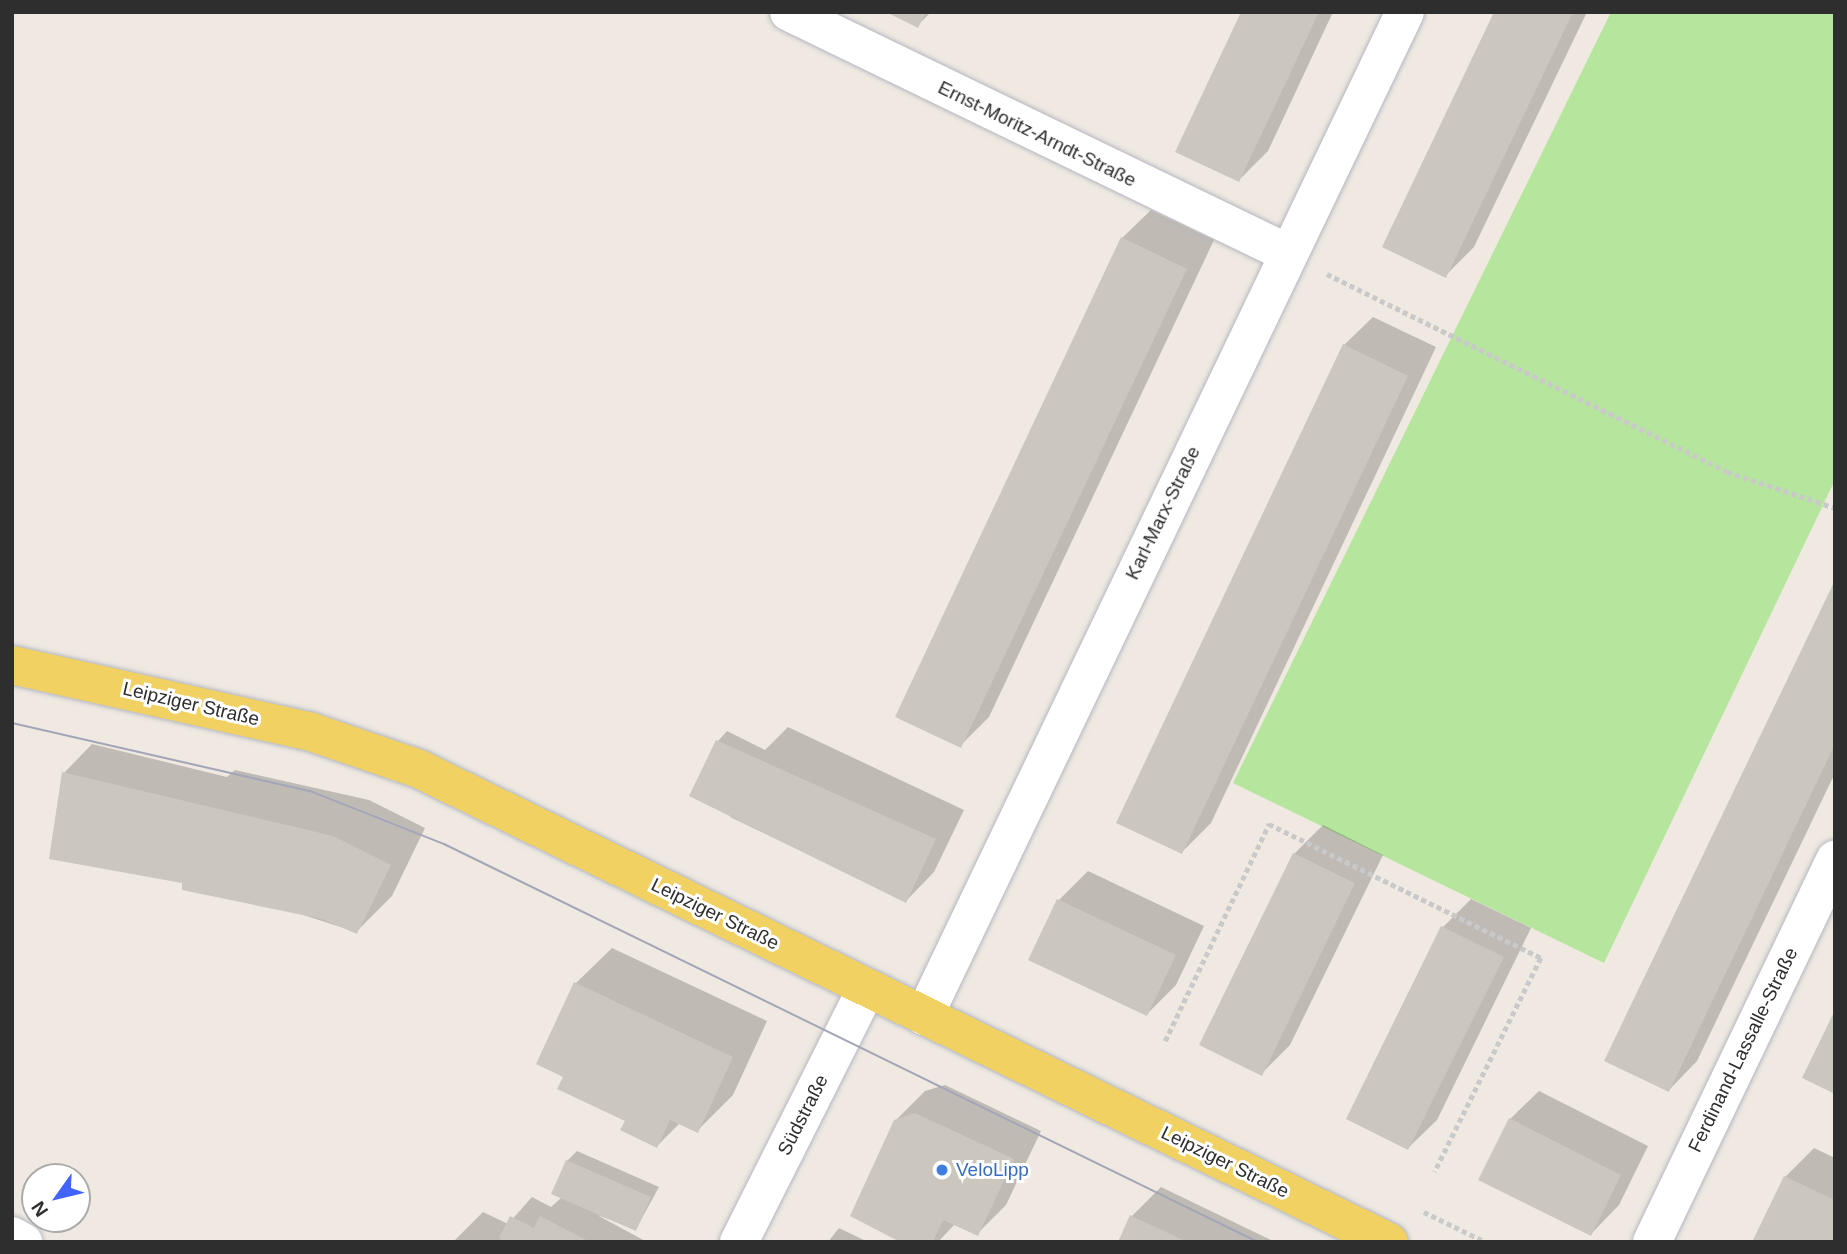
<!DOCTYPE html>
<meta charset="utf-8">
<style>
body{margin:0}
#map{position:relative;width:1847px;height:1254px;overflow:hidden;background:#efe9e1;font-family:Arial,sans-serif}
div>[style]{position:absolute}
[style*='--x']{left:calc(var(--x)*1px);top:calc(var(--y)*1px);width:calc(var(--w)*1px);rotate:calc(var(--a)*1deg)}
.green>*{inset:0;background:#b6e59e}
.shadow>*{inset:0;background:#0003}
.building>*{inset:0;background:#cbc7bf}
.path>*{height:4.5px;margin-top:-2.25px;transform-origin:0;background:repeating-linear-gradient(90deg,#c9c9c9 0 5px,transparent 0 8.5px)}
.roads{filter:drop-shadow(0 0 2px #b4b7c1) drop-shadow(0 0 2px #b4b7c1)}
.street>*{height:38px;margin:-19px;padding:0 19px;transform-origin:19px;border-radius:19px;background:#fff}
.primary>*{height:38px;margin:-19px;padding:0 19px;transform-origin:19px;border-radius:19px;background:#f2d163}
.tram>*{height:2px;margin:-1px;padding:0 1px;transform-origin:1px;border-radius:1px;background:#a3a6b8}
.dots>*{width:19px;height:19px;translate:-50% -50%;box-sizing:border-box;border:4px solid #fff;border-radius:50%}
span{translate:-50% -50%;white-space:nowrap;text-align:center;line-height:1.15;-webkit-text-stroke:6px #fff;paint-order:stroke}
.street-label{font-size:19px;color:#2e2e2e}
.shop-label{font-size:19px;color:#366cbe}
.left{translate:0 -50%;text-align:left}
.frame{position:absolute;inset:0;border:14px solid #2e2e2e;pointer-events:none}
.north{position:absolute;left:21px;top:1163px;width:70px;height:70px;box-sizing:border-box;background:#fff;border:2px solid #ababab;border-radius:50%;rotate:236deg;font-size:19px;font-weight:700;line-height:28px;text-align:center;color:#2e2e2e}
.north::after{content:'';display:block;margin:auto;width:24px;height:32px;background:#4264fb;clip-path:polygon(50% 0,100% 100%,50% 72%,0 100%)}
</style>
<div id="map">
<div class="green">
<i style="clip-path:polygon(1611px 12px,1835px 12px,1835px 480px,1604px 963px,1233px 783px)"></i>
</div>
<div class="shadow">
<i style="clip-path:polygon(890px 12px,931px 12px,917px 26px)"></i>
<i style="clip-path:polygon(1243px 12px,1333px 12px,1268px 151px,1239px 180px)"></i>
<i style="clip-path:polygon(1496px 12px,1587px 12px,1474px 247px,1445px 276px)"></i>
<i style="clip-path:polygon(1151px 210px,1214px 240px,989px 717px,960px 746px,1122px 238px)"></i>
<i style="clip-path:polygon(1373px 317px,1436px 347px,1211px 823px,1182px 852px,1344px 345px)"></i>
<i style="clip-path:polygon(1835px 584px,1835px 773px,1697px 1061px,1669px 1090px)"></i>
<i style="clip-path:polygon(788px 727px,964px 810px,934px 872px,906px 901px,730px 817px,734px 807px,718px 741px,727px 731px,765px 750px)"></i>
<i style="clip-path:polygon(92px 744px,227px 777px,235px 770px,369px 800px,425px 828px,392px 896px,356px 932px,186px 877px,64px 773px)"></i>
<i style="clip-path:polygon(1323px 825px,1383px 855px,1290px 1045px,1261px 1074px,1294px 854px)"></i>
<i style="clip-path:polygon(1088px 871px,1204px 926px,1176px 985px,1147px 1014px,1059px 900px)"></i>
<i style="clip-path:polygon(1471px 899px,1531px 928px,1437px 1120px,1408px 1148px,1443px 927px)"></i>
<i style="clip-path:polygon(612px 948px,767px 1021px,733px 1095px,697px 1131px,680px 1123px,657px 1146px,627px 1120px,576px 983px)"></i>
<i style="clip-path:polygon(945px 1085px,1041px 1131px,1006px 1205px,978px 1233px,955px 1224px,938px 1242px,904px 1242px,895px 1121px,925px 1091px)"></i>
<i style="clip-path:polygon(1539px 1091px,1648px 1146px,1619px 1205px,1591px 1234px,1510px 1119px)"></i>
<i style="clip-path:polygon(1814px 1148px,1835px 1158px,1835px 1242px,1785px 1177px)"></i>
<i style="clip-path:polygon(577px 1151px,659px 1187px,636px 1229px,597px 1215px,647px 1242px,453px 1242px,483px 1212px,508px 1224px,532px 1197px,551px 1207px,562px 1197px,567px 1161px)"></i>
<i style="clip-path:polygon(1161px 1187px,1275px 1242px,1120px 1242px,1132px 1216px)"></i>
<i style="clip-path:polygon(839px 1228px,868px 1242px,828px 1242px)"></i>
</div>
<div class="building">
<i style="clip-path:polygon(886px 12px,926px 12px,918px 28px)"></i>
<i style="clip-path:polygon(1241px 12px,1319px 12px,1239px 182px,1175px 152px)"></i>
<i style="clip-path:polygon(1494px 12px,1573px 12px,1446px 278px,1382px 247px)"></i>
<i style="clip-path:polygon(1121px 237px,1187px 269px,961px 748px,895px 717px)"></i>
<i style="clip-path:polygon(1343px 344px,1408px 376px,1182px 854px,1116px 823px)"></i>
<i style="clip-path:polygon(1835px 580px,1835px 744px,1669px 1092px,1604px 1061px)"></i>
<i style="clip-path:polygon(716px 740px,936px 839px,906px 903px,689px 796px)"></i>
<i style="clip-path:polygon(62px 772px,333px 836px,391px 865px,357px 934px,322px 919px,182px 890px,182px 883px,49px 859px)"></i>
<i style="clip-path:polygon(1293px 853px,1355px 883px,1262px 1076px,1199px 1045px)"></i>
<i style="clip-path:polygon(1057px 899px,1176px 955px,1147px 1016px,1028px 960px)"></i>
<i style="clip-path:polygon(1441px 926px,1504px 957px,1408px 1150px,1346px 1119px)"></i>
<i style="clip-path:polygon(574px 982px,733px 1057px,698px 1133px,670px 1120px,657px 1148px,620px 1130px,625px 1121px,557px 1089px,563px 1077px,536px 1064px)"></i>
<i style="clip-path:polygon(1835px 1010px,1835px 1094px,1802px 1078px)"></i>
<i style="clip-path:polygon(915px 1113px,1014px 1159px,978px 1236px,943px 1220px,933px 1242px,900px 1242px,850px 1216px,894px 1120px)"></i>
<i style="clip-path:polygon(1509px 1118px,1621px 1175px,1591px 1236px,1478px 1180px)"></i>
<i style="clip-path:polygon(566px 1160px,651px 1197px,636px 1231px,551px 1194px)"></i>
<i style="clip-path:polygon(1784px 1176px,1835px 1200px,1835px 1242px,1752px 1242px)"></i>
<i style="clip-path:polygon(1130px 1215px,1187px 1242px,1118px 1242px)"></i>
<i style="clip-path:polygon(510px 1216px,534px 1228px,540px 1216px,590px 1242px,504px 1242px,499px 1238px)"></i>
</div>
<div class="path">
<i style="--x:1327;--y:274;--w:446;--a:26.3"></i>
<i style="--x:1727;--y:472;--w:114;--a:18.4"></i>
<i style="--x:1165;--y:1041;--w:241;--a:-64.4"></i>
<i style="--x:1269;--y:824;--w:303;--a:26.2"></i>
<i style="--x:1541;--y:958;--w:239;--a:116.4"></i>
<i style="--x:1424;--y:1212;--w:69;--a:25.8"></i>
</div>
<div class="roads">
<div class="street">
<i style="--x:789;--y:12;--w:553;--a:25.82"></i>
<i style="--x:924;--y:1016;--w:1113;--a:-64.4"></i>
<i style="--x:12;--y:1236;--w:13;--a:29"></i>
<i style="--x:739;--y:1242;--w:284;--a:-63.3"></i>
<i style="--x:1652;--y:1242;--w:424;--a:-64.4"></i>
</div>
<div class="primary">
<i style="--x:12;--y:665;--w:306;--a:12.6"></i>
<i style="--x:311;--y:732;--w:114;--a:18.9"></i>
<i style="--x:419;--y:769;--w:1079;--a:26"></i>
</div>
</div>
<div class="tram">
<i style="--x:12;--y:723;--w:306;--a:12.9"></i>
<i style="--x:310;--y:791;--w:144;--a:21.6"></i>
<i style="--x:444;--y:844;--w:906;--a:26.06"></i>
</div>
<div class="dots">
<i style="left:942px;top:1170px;background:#3f7fe0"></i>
</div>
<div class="street-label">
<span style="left:1037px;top:134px;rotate:26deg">Ernst-Moritz-Arndt-Straße</span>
<span style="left:1163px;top:513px;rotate:-64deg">Karl-Marx-Straße</span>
<span style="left:191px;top:704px;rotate:13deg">Leipziger Straße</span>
<span style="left:715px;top:914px;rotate:26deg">Leipziger Straße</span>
<span style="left:1743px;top:1050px;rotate:-64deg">Ferdinand-Lassalle-Straße</span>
<span style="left:803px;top:1115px;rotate:-63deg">Südstraße</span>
<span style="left:1225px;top:1162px;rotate:26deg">Leipziger Straße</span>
</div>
<div class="shop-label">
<span class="left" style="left:956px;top:1170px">VeloLipp</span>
</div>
<div class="frame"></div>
<div class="north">N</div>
</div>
